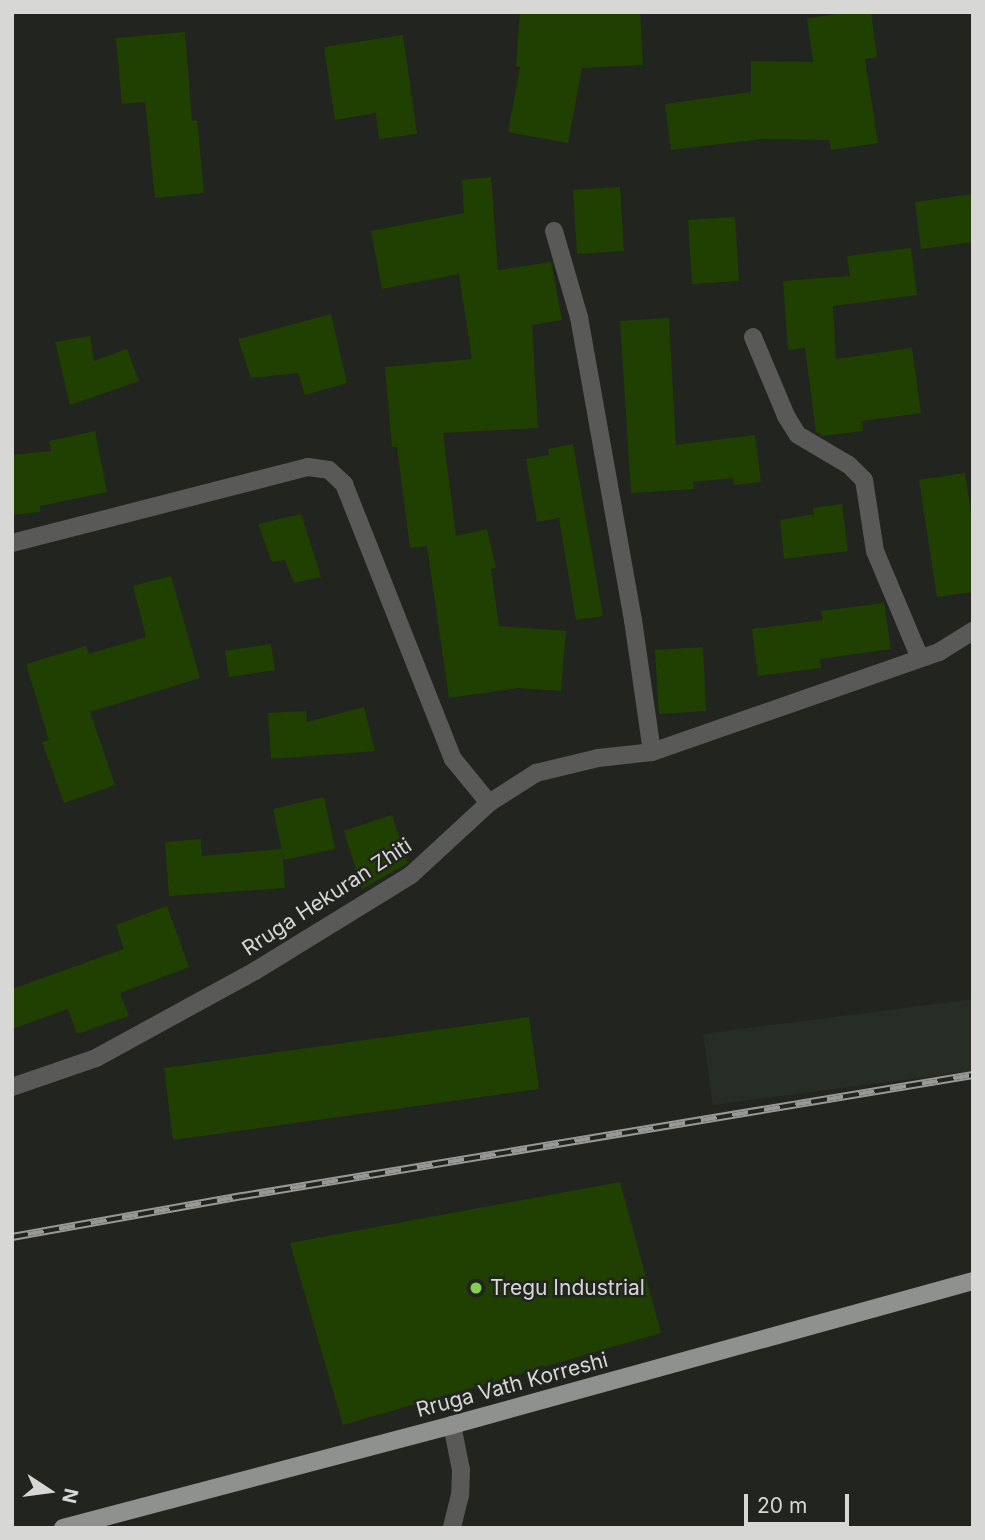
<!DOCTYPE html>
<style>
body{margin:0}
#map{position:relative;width:985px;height:1540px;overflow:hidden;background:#222420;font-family:Inter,sans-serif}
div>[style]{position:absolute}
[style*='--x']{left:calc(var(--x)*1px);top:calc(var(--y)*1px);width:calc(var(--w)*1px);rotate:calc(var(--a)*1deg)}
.built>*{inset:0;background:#272d24}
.building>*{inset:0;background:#1f4000}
.minor>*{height:18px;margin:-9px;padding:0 9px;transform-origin:9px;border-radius:9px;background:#595a58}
.major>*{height:18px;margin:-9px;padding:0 9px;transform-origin:9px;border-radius:9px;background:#8e918d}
.rail>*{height:8px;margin-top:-4px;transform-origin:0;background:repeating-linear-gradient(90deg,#222420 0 16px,#989996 0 32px);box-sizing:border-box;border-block:2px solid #989996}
.dots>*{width:19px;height:19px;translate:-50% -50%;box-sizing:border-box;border:4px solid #222420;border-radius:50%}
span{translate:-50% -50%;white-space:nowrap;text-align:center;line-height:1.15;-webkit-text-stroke:5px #222420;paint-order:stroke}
.street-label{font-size:21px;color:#d7d8d6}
.poi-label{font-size:21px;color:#d7d8d6}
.left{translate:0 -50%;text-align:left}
.frame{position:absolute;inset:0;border:14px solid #d7d8d6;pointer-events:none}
.north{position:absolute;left:14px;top:1456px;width:70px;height:70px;-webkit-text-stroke:5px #222420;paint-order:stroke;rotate:103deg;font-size:19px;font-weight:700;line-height:28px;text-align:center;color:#d7d8d6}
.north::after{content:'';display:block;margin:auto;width:24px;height:32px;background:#d7d8d6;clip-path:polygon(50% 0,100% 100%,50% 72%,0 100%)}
.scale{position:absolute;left:744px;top:1494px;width:105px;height:32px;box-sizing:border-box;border:4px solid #d7d8d6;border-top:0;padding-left:9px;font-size:21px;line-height:24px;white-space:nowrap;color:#d7d8d6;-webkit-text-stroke:5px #222420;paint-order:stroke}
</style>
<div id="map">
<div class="built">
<i style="clip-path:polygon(973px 999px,973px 1071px,713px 1105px,703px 1034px)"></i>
</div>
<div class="building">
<i style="clip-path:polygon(520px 12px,640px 12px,643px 65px,582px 68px,568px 143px,508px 132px,520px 67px,516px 66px)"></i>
<i style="clip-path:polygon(854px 12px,871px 12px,877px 57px,865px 59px,878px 143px,831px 150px,829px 140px,762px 139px,671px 150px,665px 104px,751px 92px,751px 61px,813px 62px,807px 18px)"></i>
<i style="clip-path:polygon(185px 32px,192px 121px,197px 120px,204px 193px,155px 198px,145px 102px,122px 104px,116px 38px)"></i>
<i style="clip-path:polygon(403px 35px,417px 134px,379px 139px,376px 113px,335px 120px,324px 47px)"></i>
<i style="clip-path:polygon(491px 177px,498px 270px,551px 262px,562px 320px,532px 325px,538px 428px,443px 433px,456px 536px,487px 529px,496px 568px,491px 569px,499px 626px,566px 631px,561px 691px,518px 688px,449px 698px,427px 546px,410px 548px,397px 447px,392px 447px,385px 367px,472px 359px,459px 274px,382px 289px,371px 231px,464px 213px,462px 180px)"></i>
<i style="clip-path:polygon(620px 187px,624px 251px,577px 254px,573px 190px)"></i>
<i style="clip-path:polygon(973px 194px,973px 242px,921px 249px,915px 202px)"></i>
<i style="clip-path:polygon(735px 217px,739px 281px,692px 284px,688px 220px)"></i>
<i style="clip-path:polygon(911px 248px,917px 295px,833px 306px,836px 359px,912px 348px,921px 413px,862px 421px,863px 431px,823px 436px,816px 432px,805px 348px,788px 350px,783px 281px,850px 276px,847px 256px)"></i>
<i style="clip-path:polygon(331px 314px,347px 383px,305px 395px,298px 373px,251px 378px,238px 339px)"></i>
<i style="clip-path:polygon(669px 318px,676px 445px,755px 435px,761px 482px,734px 485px,733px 478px,693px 482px,694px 489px,631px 493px,620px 321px)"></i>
<i style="clip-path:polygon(90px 336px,94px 361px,127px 349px,139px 381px,70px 405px,55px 342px)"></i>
<i style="clip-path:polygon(95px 431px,107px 492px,40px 506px,40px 512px,12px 515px,12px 455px,51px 451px,49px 441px)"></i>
<i style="clip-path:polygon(573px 444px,603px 616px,576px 620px,559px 518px,537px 522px,526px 459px,549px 455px,548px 449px)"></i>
<i style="clip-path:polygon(965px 473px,973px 527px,973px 592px,937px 597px,919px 480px)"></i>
<i style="clip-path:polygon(842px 504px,848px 551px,784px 559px,780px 520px,814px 514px,813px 508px)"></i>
<i style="clip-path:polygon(301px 514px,321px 577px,294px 583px,285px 560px,272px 562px,258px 524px)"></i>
<i style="clip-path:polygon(171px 576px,200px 678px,90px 712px,115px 785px,64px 803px,42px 742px,49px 740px,26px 664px,86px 646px,89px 654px,146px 637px,133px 586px)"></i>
<i style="clip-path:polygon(884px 603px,891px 649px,820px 659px,821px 668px,758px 676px,752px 629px,823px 620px,821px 611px)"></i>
<i style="clip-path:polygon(271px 644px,275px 670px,229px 677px,225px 651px)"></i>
<i style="clip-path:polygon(703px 647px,706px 711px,659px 714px,655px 650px)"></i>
<i style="clip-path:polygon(364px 707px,375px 751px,271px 759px,268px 713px,306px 711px,307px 722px)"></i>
<i style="clip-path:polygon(324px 797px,335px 849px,284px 860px,273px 809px)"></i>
<i style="clip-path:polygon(392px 815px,408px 863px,362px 889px,344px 831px)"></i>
<i style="clip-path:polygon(201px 839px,202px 856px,282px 849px,285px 888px,169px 896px,165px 842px)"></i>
<i style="clip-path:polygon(167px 906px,189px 967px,120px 993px,129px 1016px,77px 1034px,68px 1009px,12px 1029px,12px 989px,124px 949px,116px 925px)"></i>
<i style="clip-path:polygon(529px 1017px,539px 1089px,173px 1140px,164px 1068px)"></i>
<i style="clip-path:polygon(620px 1182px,661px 1333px,343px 1425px,290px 1243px)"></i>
</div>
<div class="minor">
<i style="--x:554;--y:231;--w:90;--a:73.8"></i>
<i style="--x:579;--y:317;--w:308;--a:79.9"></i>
<i style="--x:633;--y:620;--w:133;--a:81.8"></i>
<i style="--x:753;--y:337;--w:86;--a:67.3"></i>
<i style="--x:786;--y:416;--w:22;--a:58"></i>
<i style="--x:798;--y:435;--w:59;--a:30.5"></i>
<i style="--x:849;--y:465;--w:21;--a:45"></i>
<i style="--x:864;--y:480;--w:72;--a:81.2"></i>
<i style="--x:875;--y:551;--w:116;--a:67.2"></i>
<i style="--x:12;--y:543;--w:306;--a:-14.4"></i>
<i style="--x:308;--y:467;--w:21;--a:8"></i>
<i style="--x:329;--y:470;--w:21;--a:43"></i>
<i style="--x:344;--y:484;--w:296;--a:68.4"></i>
<i style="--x:453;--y:759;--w:57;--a:50.7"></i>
<i style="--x:12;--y:1087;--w:89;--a:-19"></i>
<i style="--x:96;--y:1058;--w:181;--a:-28.7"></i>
<i style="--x:255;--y:971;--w:183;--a:-31.6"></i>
<i style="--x:411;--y:875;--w:106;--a:-42.7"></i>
<i style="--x:489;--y:803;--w:56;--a:-32.6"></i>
<i style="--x:536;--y:773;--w:64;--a:-13.6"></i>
<i style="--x:598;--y:758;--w:54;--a:-6.3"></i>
<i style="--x:652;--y:752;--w:304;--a:-19.2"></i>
<i style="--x:939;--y:652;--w:40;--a:-32"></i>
<i style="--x:452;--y:1425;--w:46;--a:78.7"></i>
<i style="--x:461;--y:1470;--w:25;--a:92"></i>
<i style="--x:460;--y:1495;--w:34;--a:104"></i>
</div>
<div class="major">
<i style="--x:63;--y:1528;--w:402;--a:-14.8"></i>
<i style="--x:452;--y:1425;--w:541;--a:-15.45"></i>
</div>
<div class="rail">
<i style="--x:12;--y:1237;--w:235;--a:-10.1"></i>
<i style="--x:243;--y:1196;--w:740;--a:-9.41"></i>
</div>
<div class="dots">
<i style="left:476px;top:1288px;background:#85cf4c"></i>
</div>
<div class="street-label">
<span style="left:327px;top:897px;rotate:-33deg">Rruga Hekuran Zhiti</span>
<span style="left:512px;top:1385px;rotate:-15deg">Rruga Vath Korreshi</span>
</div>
<div class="poi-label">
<span class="left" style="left:490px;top:1288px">Tregu Industrial</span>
</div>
<div class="frame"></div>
<div class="north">N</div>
<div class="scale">20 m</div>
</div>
